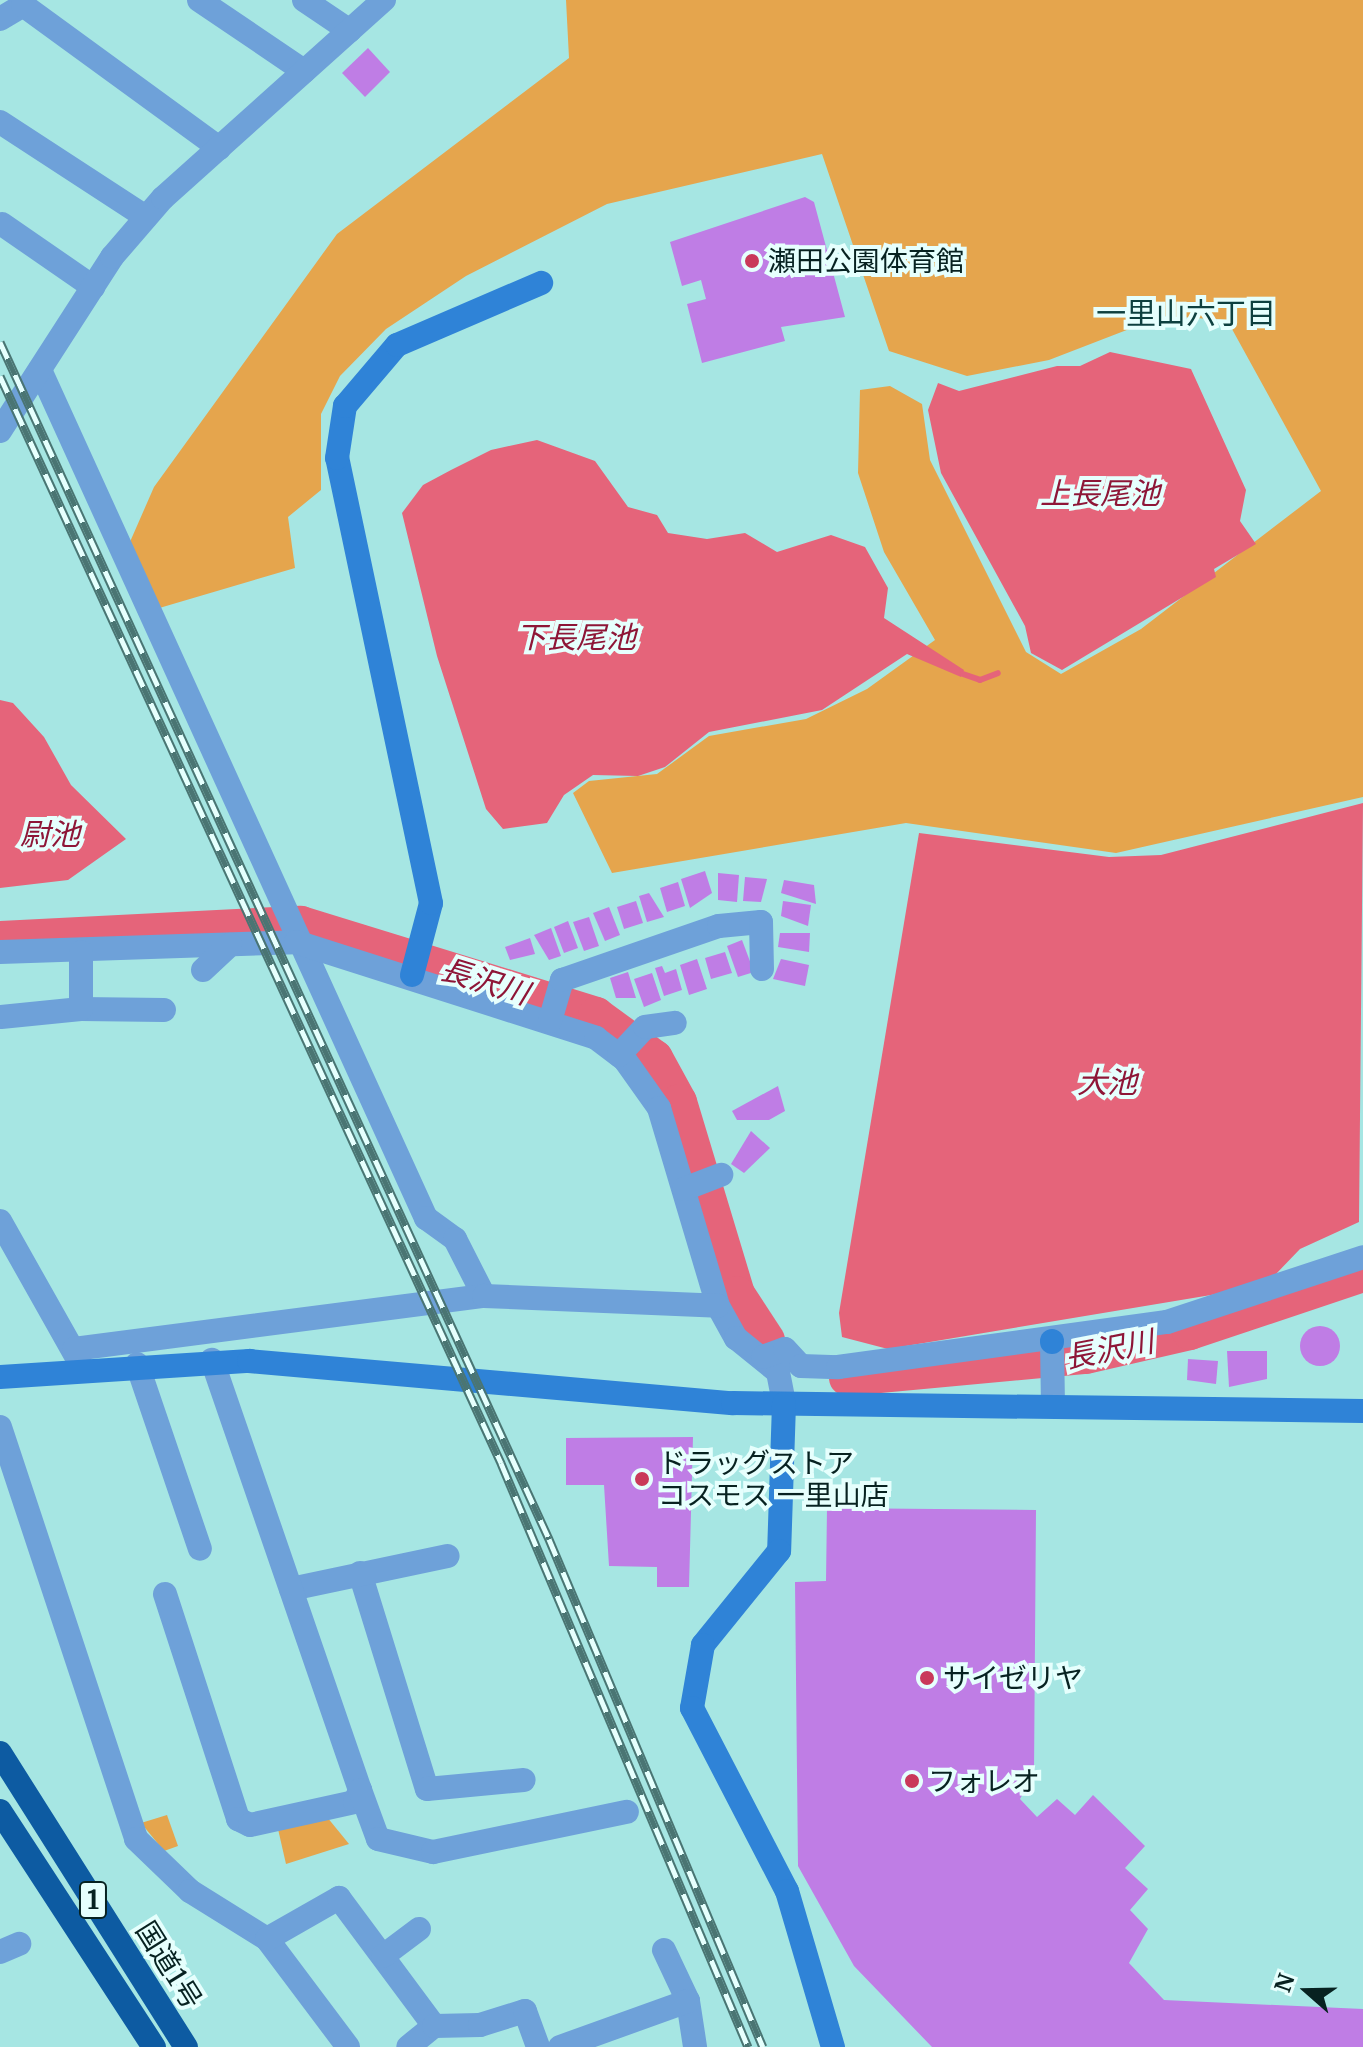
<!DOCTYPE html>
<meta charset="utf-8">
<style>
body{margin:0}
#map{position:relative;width:1363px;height:2047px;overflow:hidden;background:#a6e6e3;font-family:Merriweather,"Noto Sans JP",serif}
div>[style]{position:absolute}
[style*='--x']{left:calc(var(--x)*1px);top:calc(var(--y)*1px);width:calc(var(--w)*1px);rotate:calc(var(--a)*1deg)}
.green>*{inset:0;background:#e5a54d}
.water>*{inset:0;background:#e5647a}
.stream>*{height:6px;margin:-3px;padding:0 3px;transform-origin:3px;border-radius:3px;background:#e5647a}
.river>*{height:36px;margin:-18px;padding:0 18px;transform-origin:18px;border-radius:18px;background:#e5647a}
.building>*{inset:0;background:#bf7de5}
.round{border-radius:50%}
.street>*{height:24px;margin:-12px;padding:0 12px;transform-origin:12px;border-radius:12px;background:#6ea1d9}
.secondary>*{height:24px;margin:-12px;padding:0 12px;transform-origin:12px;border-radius:12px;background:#2f83d7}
.highway>*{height:24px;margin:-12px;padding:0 12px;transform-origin:12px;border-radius:12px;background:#0d5ba2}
.rail>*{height:9px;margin-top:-4.5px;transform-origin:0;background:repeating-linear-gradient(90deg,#e6fffd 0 18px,#4a7573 0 36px);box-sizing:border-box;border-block:2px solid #4a7573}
.dots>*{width:22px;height:22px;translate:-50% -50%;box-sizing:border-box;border:4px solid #e6fffd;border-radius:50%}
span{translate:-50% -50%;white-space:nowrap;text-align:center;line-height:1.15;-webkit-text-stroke:8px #e6fffd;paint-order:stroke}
.shield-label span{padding:2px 6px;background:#e6fffd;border:2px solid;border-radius:6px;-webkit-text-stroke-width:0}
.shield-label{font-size:26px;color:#072221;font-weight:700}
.poi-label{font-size:28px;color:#072221}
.left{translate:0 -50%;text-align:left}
.street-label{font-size:28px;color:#072221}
.neighbourhood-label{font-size:30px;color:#0e403f}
.water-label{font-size:30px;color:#8e1637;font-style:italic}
.north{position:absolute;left:1267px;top:1951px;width:80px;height:80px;-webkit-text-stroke:6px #e6fffd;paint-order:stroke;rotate:290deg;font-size:22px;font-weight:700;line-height:32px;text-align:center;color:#072221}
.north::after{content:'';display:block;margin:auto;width:28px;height:36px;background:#072221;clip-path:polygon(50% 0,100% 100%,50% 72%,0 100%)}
</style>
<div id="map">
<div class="green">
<i style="clip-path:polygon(566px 0,1363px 0,1363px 797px,1116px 853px,906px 823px,612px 873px,573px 793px,589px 781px,657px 774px,709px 736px,806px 719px,867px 689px,935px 640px,884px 552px,858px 473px,860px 390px,890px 386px,922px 404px,930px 460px,1026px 652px,1061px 674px,1141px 629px,1321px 491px,1227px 320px,1163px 316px,1049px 360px,967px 376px,889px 351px,822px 154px,607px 204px,466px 276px,386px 329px,340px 376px,321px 414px,321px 490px,288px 517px,295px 568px,156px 609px,126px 551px,154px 487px,337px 234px,569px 58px)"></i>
<i style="clip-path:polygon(167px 1815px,178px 1846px,164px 1851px,141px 1823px)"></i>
<i style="clip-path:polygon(327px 1817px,349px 1844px,286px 1864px,278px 1829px)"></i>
</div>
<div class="water">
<i style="clip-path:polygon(1110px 352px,1191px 369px,1246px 490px,1240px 521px,1256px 544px,1214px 569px,1216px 577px,1062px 670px,1031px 653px,1025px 626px,941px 473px,928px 410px,938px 383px,959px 391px,1057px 366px,1080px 366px)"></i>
<i style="clip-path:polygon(537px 440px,595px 461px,628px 507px,657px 515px,668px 533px,707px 539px,745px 533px,777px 552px,831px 535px,865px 547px,888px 588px,884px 618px,964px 670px,961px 677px,907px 654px,822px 710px,709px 732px,665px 767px,638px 776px,593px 775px,564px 795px,547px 823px,503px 829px,486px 809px,437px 656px,402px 513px,423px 485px,451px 470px,491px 450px)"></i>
<i style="clip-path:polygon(0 700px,13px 703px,44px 737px,71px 785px,126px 839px,68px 880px,0 888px)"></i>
<i style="clip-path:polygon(1363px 803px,1359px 1222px,1300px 1249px,1275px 1275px,1217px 1294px,888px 1349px,842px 1337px,839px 1313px,919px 833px,1109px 857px,1161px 855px)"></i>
</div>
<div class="stream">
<i style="--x:963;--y:674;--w:18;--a:19"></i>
<i style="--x:980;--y:680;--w:19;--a:-21"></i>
</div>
<div class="river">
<i style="--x:0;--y:939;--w:301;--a:-2.9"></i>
<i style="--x:301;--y:924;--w:309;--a:17.1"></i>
<i style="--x:596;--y:1015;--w:73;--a:36.1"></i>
<i style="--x:655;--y:1058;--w:50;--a:61.4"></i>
<i style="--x:679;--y:1102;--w:201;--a:73.2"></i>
<i style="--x:737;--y:1294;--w:55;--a:56.9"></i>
<i style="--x:847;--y:1378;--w:240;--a:-5.3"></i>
<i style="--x:1086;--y:1356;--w:107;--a:-13"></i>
<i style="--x:1190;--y:1332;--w:182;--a:-18.5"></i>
</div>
<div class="building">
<i style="clip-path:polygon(368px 48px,390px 72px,365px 97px,342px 73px)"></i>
<i style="clip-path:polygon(805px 197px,814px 202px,845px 317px,781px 327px,785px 341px,702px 363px,687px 304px,706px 299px,701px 280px,682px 286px,670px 242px)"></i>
<i style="clip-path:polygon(705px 871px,712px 893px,690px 908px,681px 879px)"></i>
<i style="clip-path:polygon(718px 873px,739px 875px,737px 902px,718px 900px)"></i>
<i style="clip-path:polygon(745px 877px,767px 879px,761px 902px,743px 901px)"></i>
<i style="clip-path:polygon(784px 880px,814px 885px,816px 904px,781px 893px)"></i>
<i style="clip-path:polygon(678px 882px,685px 906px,667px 912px,660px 888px)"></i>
<i style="clip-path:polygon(649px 893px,664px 917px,647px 922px,639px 896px)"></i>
<i style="clip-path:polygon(636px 901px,643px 923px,624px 929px,617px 907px)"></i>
<i style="clip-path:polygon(783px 901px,811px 905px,808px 926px,781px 916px)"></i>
<i style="clip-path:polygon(609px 907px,620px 935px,605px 941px,593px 913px)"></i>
<i style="clip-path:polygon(589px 917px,599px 946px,584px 951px,573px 922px)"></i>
<i style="clip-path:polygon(568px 921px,578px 948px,564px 953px,554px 927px)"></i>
<i style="clip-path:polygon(551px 928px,561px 956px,549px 960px,534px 935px)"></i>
<i style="clip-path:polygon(780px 933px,810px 933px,809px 952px,778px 947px)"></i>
<i style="clip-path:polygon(530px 938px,535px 954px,510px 960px,505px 947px)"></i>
<i style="clip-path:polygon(742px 940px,754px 972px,738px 977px,727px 946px)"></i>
<i style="clip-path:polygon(725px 952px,732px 973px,711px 979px,705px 958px)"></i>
<i style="clip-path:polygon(697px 959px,707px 989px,689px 995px,680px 965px)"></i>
<i style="clip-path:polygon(781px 959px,809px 965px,805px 986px,773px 979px)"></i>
<i style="clip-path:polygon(662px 966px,665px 973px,676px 969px,682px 990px,664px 996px,655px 968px)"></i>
<i style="clip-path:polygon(628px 972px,636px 998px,616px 998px,610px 978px)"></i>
<i style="clip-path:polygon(652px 973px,661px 1000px,644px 1007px,634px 979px)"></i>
<i style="clip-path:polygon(778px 1086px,785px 1111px,769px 1120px,737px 1120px,732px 1111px)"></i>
<i style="clip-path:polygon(751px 1131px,770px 1148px,744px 1173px,731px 1164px)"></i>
<i class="round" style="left:1300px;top:1326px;width:40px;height:40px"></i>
<i style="clip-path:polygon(1227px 1351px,1267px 1351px,1267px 1379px,1229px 1387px)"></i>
<i style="clip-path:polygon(1188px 1359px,1218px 1361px,1216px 1384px,1187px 1380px)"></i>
<i style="clip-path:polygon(693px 1437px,689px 1587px,657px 1587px,657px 1567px,609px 1566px,604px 1485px,566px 1485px,566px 1438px)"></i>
<i style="clip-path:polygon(827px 1508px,1036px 1510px,1034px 1773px,1020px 1799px,1037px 1817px,1057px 1799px,1075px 1815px,1093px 1795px,1145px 1846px,1125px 1868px,1148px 1889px,1130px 1910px,1148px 1929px,1129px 1963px,1164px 2000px,1363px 2009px,1363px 2047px,932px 2047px,854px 1966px,798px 1866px,795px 1582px,826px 1581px)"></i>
</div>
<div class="street">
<i style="--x:199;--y:0;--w:127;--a:34.1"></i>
<i style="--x:304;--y:0;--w:55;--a:34"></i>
<i style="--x:0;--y:19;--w:27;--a:-31"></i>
<i style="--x:23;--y:5;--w:243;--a:36.1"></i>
<i style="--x:0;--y:122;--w:174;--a:33.1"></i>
<i style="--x:2;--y:224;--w:111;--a:34.7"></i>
<i style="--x:40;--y:370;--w:932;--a:65.53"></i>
<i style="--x:426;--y:1218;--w:36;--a:36"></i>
<i style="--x:455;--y:1239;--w:64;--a:63"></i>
<i style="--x:0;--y:431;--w:207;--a:-57.2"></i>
<i style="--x:112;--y:257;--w:78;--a:-49.2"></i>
<i style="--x:163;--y:198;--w:297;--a:-41.9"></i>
<i style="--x:0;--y:952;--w:296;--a:-1.9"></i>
<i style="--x:296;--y:942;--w:315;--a:17.7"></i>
<i style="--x:596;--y:1038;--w:36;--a:37"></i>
<i style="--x:625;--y:1060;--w:59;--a:54.7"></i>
<i style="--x:659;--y:1108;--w:207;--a:73.4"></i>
<i style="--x:718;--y:1306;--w:37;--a:61"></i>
<i style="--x:736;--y:1338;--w:54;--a:39"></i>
<i style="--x:778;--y:1372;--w:33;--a:79"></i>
<i style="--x:203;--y:970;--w:37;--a:-43"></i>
<i style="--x:81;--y:1009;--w:83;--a:0.7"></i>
<i style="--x:1;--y:1017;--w:80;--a:-5.7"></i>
<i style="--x:81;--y:1009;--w:57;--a:-90"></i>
<i style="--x:550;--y:1021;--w:43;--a:-73.7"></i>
<i style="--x:562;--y:980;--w:166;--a:-19"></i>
<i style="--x:719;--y:926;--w:42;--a:-5.4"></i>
<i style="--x:761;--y:922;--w:47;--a:88.8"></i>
<i style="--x:619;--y:1055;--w:38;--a:-47"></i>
<i style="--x:645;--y:1027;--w:30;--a:-8"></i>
<i style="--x:684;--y:1189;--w:40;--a:-21"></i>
<i style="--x:0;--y:1221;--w:163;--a:60.6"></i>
<i style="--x:1052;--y:1342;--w:64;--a:89.1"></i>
<i style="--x:74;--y:1349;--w:413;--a:-7.4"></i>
<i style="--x:484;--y:1296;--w:234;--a:2.4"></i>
<i style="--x:763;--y:1357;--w:23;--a:-20"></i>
<i style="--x:785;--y:1349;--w:23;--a:47"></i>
<i style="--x:801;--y:1366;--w:37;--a:2"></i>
<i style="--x:838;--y:1367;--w:332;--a:-7.8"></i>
<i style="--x:1167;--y:1322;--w:206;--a:-18.3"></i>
<i style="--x:137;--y:1364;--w:195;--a:71.2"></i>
<i style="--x:0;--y:1427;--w:434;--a:71.7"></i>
<i style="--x:136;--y:1839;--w:75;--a:43.9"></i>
<i style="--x:190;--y:1891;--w:91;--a:31.9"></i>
<i style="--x:267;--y:1939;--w:135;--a:53.1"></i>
<i style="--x:360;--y:1573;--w:226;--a:72.8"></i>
<i style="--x:427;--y:1789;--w:97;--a:-5.3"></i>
<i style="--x:291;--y:1589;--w:160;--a:-11.9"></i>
<i style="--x:165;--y:1594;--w:237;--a:72"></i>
<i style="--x:238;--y:1819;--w:13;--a:27"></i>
<i style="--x:250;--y:1825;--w:107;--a:-12.4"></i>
<i style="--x:355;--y:1802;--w:13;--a:-67"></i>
<i style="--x:360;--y:1790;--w:455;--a:-109"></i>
<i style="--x:360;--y:1790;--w:52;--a:69.8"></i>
<i style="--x:378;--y:1839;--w:57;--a:13.3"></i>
<i style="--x:433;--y:1852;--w:198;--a:-11.7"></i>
<i style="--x:267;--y:1939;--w:83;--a:-29.7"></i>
<i style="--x:339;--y:1898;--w:159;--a:53.4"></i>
<i style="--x:434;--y:2026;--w:33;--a:141"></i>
<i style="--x:664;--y:1950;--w:56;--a:64.8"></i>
<i style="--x:688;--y:2001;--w:47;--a:81.3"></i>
<i style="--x:0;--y:1952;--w:21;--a:-23"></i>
<i style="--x:383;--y:1956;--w:45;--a:-36.9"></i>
<i style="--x:434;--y:2026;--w:46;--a:-1.2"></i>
<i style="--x:480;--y:2025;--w:47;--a:-17.3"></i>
<i style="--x:525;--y:2011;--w:38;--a:70"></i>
<i style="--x:560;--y:2047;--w:136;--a:-19.8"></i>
</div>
<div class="secondary">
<i style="--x:412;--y:975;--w:74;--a:-75.2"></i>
<i style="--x:431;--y:903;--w:455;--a:-101.9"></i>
<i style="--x:337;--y:458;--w:53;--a:-81.3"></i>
<i style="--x:345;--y:406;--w:80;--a:-49.6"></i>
<i style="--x:397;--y:345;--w:157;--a:-23.3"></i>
<i style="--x:1052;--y:1341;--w:1;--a:90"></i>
<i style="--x:0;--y:1377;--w:250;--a:-3.7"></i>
<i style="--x:249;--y:1361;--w:486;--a:5"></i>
<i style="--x:733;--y:1403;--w:630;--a:0.73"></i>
<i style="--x:784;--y:1404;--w:147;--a:91.9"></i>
<i style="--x:779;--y:1551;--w:121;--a:129"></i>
<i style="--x:703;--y:1645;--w:64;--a:99.9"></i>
<i style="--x:692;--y:1708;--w:206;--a:62.6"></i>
<i style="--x:787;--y:1891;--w:163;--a:73.6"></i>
</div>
<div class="highway">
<i style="--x:0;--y:1753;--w:348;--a:57.7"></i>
<i style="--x:0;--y:1811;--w:282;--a:56.9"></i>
</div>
<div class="rail">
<i style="--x:0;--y:342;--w:1317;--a:65.36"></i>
<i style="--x:549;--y:1539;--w:551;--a:67.16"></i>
<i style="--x:0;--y:376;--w:1197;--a:65.25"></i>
<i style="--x:501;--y:1463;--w:634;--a:67.07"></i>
</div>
<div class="dots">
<i style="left:752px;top:261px;background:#c9395a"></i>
<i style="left:642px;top:1479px;background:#c9395a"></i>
<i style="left:927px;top:1678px;background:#c9395a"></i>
<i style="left:912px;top:1781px;background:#c9395a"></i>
</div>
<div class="shield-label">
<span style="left:93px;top:1900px">1</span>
</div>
<div class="poi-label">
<span class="left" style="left:768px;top:261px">瀬田公園体育館</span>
<span class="left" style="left:658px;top:1479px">ドラッグストア<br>コスモス 一里山店</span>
<span class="left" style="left:943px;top:1678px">サイゼリヤ</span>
<span class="left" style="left:928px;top:1781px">フォレオ</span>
</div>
<div class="street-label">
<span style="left:169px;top:1965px;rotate:58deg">国道1号</span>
</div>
<div class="neighbourhood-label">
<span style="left:1186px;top:313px">一里山六丁目</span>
</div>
<div class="water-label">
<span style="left:1100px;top:493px">上長尾池</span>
<span style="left:576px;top:637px">下長尾池</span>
<span style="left:50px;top:834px">尉池</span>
<span style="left:485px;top:981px;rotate:17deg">長沢川</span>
<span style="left:1107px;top:1082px">大池</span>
<span style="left:1109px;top:1349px;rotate:-11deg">長沢川</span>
</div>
<div class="north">N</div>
</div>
